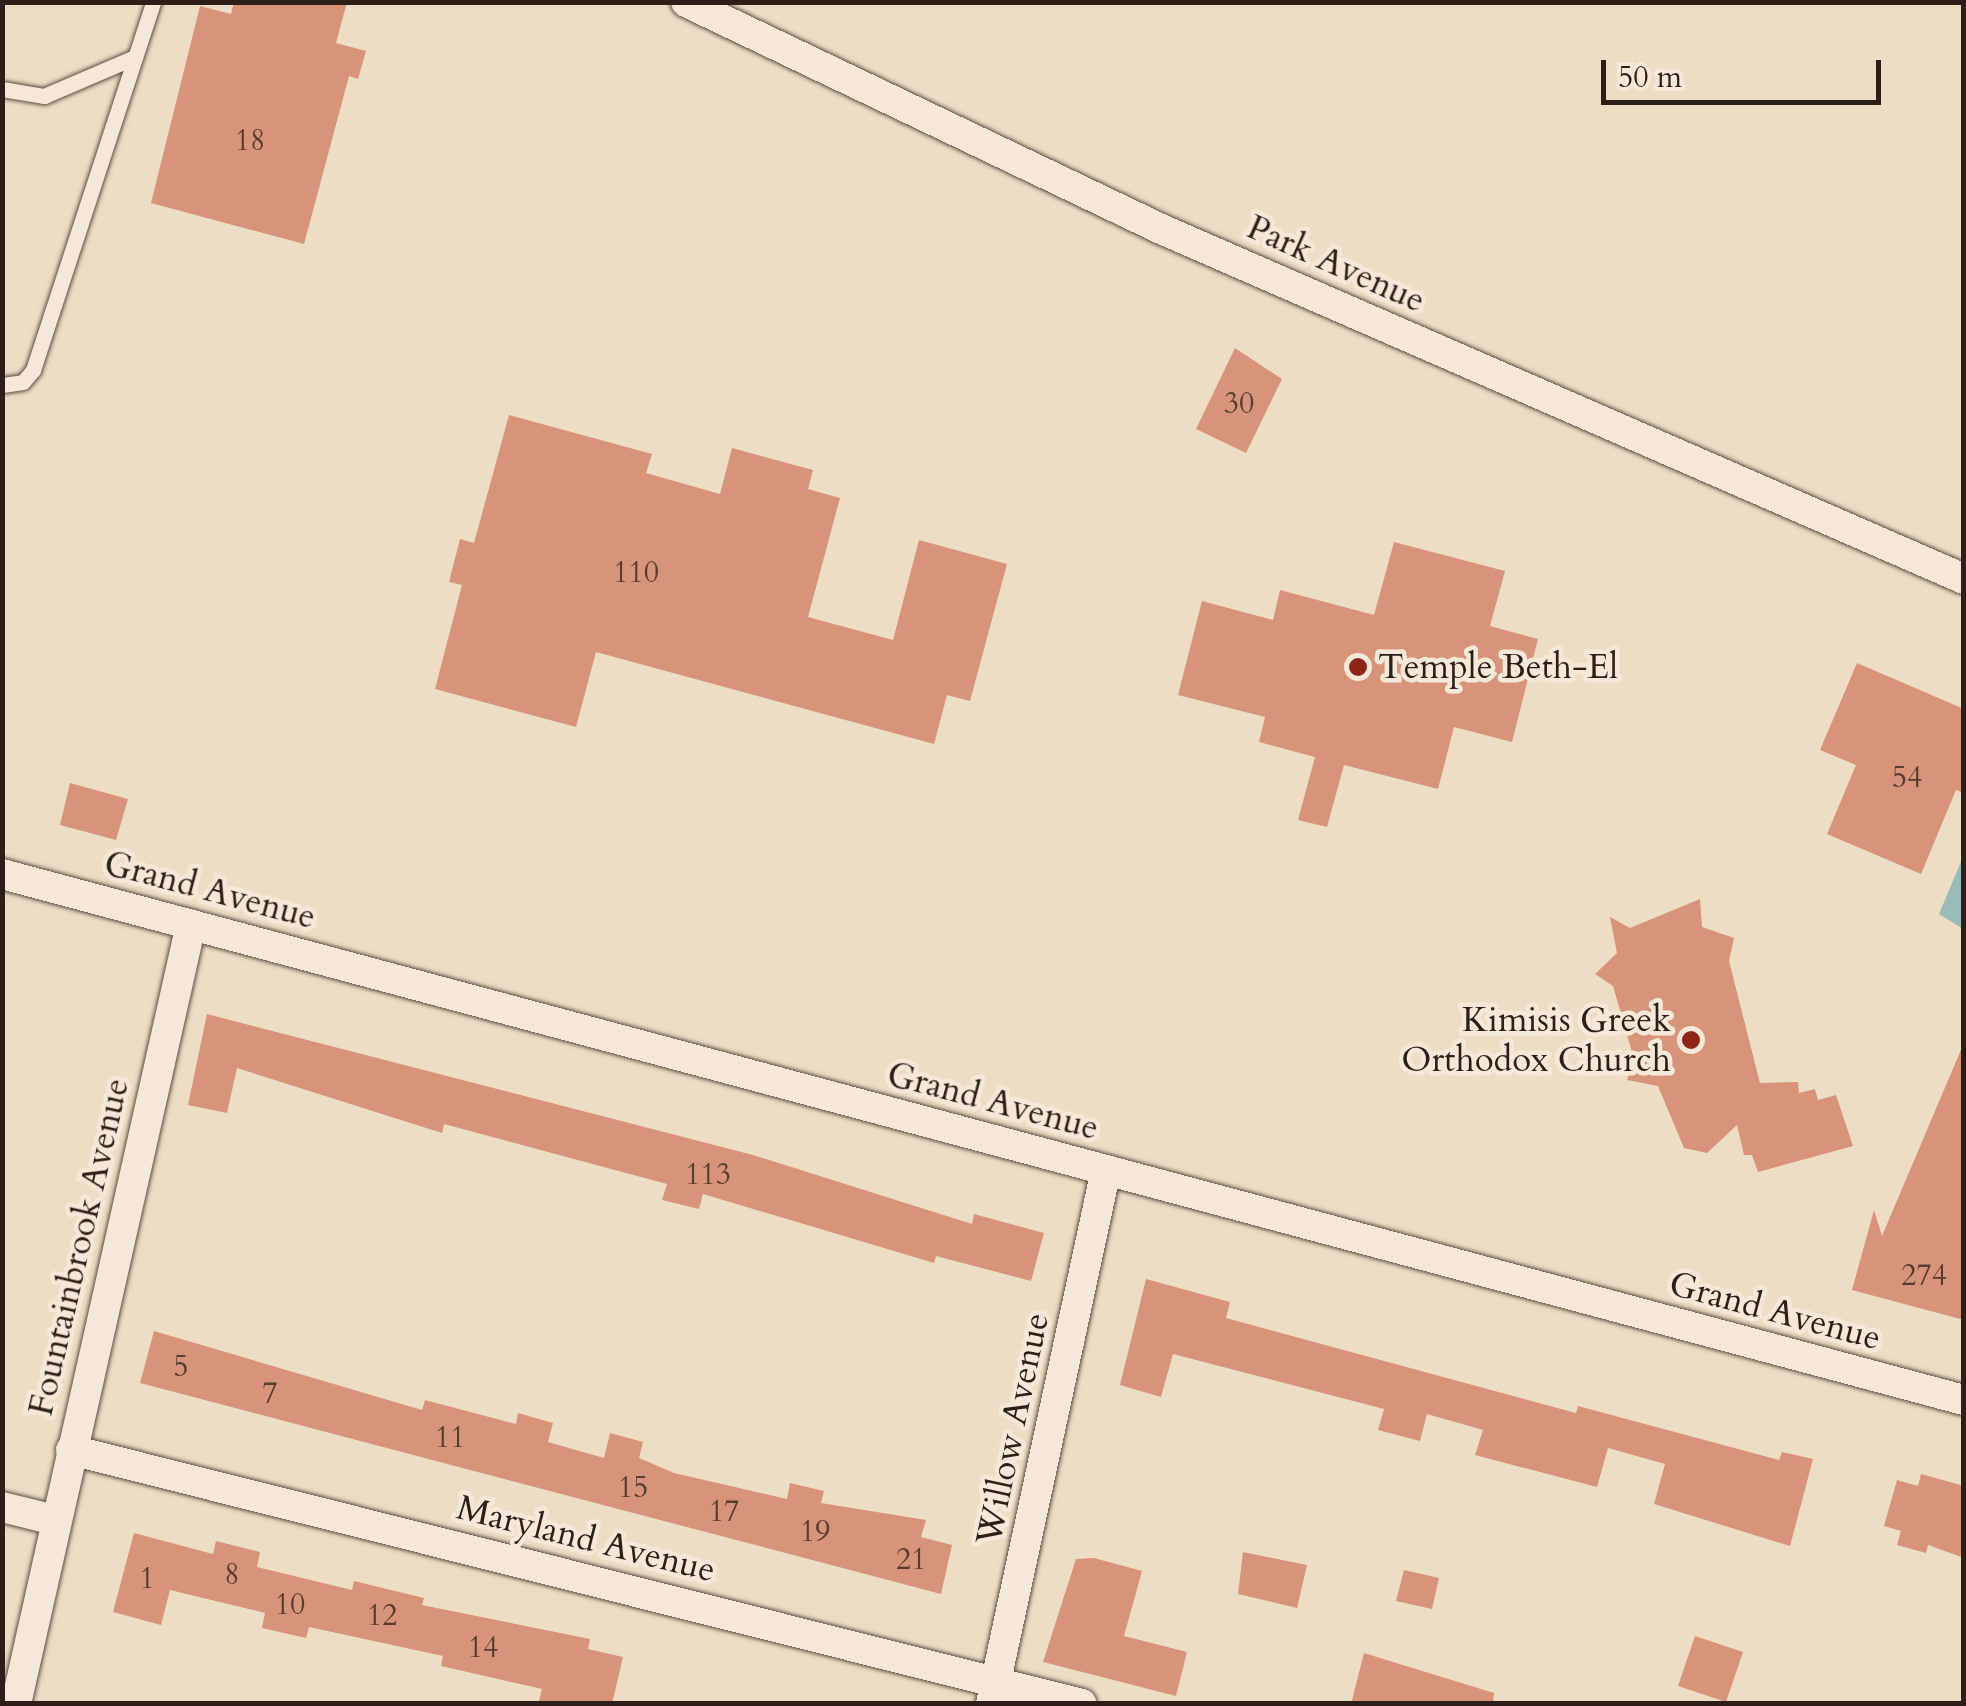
<!DOCTYPE html>
<style>
body{margin:0}
#map{position:relative;width:1966px;height:1706px;overflow:hidden;background:#eeddc5;font-family:Cardo,serif}
div>[style]{position:absolute}
[style*='--x']{left:calc(var(--x)*1px);top:calc(var(--y)*1px);width:calc(var(--w)*1px);rotate:calc(var(--a)*1deg)}
.water>*{inset:0;background:#9abbb9}
.building>*{inset:0;background:#d7947a}
.roads{filter:drop-shadow(0 0 2px #5c4e42) drop-shadow(0 0 2px #5c4e42)}
.lane>*{height:15px;margin:-7.5px;padding:0 7.5px;transform-origin:7.5px;border-radius:7.5px;background:#f4e9d9}
.street>*{height:30px;margin:-15px;padding:0 15px;transform-origin:15px;border-radius:15px;background:#f4e9d9}
.dots>*{width:28px;height:28px;translate:-50% -50%;box-sizing:border-box;border:5px solid #f4e9d9;border-radius:50%}
span{translate:-50% -50%;white-space:nowrap;text-align:center;line-height:1.15;-webkit-text-stroke:9px #f4e9d9;paint-order:stroke}
.number-label{font-size:30px;color:#573c30}
.number-label span{-webkit-text-stroke-width:0}
.street-label{font-size:35px;color:#2c1f17}
.poi-label{font-size:35px;color:#2c1f17}
.left{translate:0 -50%;text-align:left}
.right{translate:-100% -50%;text-align:right}
.frame{position:absolute;inset:0;border:5px solid #2c1f17;pointer-events:none}
.scale{position:absolute;left:1601px;top:60px;width:280px;height:45px;box-sizing:border-box;border:5px solid #2c1f17;border-top:0;padding-left:12px;font-size:30px;line-height:35px;white-space:nowrap;color:#2c1f17;-webkit-text-stroke:8px #f4e9d9;paint-order:stroke}
</style>
<div id="map">
<div class="water">
<i style="clip-path:polygon(1963px 857px,1964px 857px,1963px 929px,1939px 914px)"></i>
</div>
<div class="building">
<i style="clip-path:polygon(234px 2px,347px 2px,336px 43px,366px 51px,358px 79px,349px 76px,304px 244px,151px 203px,200px 6px,231px 14px)"></i>
<i style="clip-path:polygon(1235px 348px,1282px 379px,1246px 453px,1196px 429px)"></i>
<i style="clip-path:polygon(509px 415px,652px 454px,646px 473px,720px 494px,732px 448px,813px 470px,808px 489px,840px 498px,808px 617px,893px 640px,919px 540px,1007px 564px,970px 701px,947px 695px,934px 744px,596px 652px,576px 727px,435px 689px,462px 585px,449px 582px,460px 539px,474px 543px)"></i>
<i style="clip-path:polygon(1394px 542px,1505px 571px,1490px 626px,1538px 639px,1512px 742px,1454px 727px,1438px 789px,1344px 765px,1327px 827px,1298px 820px,1315px 757px,1259px 742px,1265px 717px,1178px 695px,1202px 601px,1273px 620px,1280px 590px,1374px 615px)"></i>
<i style="clip-path:polygon(1857px 663px,1964px 709px,1964px 793px,1956px 790px,1921px 874px,1827px 834px,1856px 765px,1820px 750px)"></i>
<i style="clip-path:polygon(70px 783px,128px 799px,116px 840px,60px 825px)"></i>
<i style="clip-path:polygon(1700px 899px,1702px 927px,1734px 938px,1729px 961px,1760px 1083px,1798px 1082px,1799px 1093px,1815px 1089px,1818px 1100px,1836px 1095px,1853px 1146px,1758px 1172px,1752px 1155px,1744px 1155px,1737px 1125px,1707px 1153px,1684px 1148px,1658px 1086px,1627px 1080px,1634px 1059px,1613px 986px,1595px 974px,1617px 953px,1610px 917px,1630px 928px)"></i>
<i style="clip-path:polygon(207px 1014px,753px 1155px,972px 1224px,974px 1214px,1044px 1233px,1031px 1281px,936px 1256px,934px 1263px,703px 1194px,699px 1209px,662px 1200px,667px 1184px,444px 1124px,442px 1133px,237px 1068px,227px 1113px,188px 1105px)"></i>
<i style="clip-path:polygon(1963px 1045px,1964px 1045px,1964px 1320px,1852px 1290px,1874px 1210px,1882px 1236px)"></i>
<i style="clip-path:polygon(1146px 1279px,1230px 1302px,1226px 1318px,1576px 1413px,1578px 1406px,1779px 1460px,1782px 1452px,1813px 1459px,1790px 1546px,1654px 1504px,1665px 1464px,1608px 1448px,1597px 1487px,1475px 1455px,1483px 1430px,1427px 1414px,1420px 1441px,1378px 1430px,1384px 1409px,1173px 1354px,1161px 1397px,1120px 1385px)"></i>
<i style="clip-path:polygon(154px 1331px,422px 1410px,425px 1400px,516px 1424px,518px 1413px,553px 1423px,548px 1442px,604px 1458px,610px 1433px,643px 1442px,639px 1458px,674px 1473px,787px 1499px,790px 1483px,824px 1491px,821px 1503px,926px 1520px,921px 1537px,952px 1545px,941px 1594px,140px 1383px)"></i>
<i style="clip-path:polygon(1921px 1474px,1964px 1486px,1964px 1558px,1928px 1545px,1926px 1553px,1897px 1545px,1901px 1531px,1884px 1526px,1897px 1480px,1918px 1486px)"></i>
<i style="clip-path:polygon(134px 1533px,213px 1554px,216px 1541px,260px 1552px,257px 1567px,352px 1590px,354px 1581px,424px 1598px,422px 1605px,590px 1639px,588px 1649px,623px 1657px,612px 1704px,538px 1704px,542px 1689px,441px 1666px,443px 1656px,309px 1627px,306px 1638px,262px 1628px,265px 1613px,170px 1590px,161px 1625px,113px 1612px)"></i>
<i style="clip-path:polygon(1243px 1552px,1307px 1565px,1297px 1608px,1238px 1594px)"></i>
<i style="clip-path:polygon(1094px 1558px,1142px 1571px,1124px 1636px,1187px 1652px,1176px 1696px,1043px 1662px,1076px 1559px)"></i>
<i style="clip-path:polygon(1404px 1570px,1439px 1578px,1432px 1609px,1396px 1601px)"></i>
<i style="clip-path:polygon(1695px 1636px,1743px 1652px,1726px 1702px,1678px 1686px)"></i>
<i style="clip-path:polygon(1364px 1653px,1494px 1693px,1493px 1704px,1351px 1704px)"></i>
</div>
<div class="roads">
<div class="lane">
<i style="--x:2;--y:89;--w:43;--a:9.5"></i>
<i style="--x:44;--y:96;--w:99;--a:-23.2"></i>
<i style="--x:2;--y:385;--w:21;--a:-8"></i>
<i style="--x:23;--y:382;--w:16;--a:-50"></i>
<i style="--x:33;--y:370;--w:387;--a:-71.9"></i>
</div>
<div class="street">
<i style="--x:686;--y:2;--w:526;--a:25.54"></i>
<i style="--x:1161;--y:229;--w:876;--a:23.55"></i>
<i style="--x:2;--y:874;--w:2031;--a:15.01"></i>
<i style="--x:71;--y:1450;--w:1042;--a:14.1"></i>
<i style="--x:2;--y:1507;--w:55;--a:13.8"></i>
<i style="--x:16;--y:1704;--w:799;--a:-77.35"></i>
<i style="--x:991;--y:1704;--w:546;--a:-77.85"></i>
</div>
</div>
<div class="dots">
<i style="left:1358px;top:667px;background:#8f2418"></i>
<i style="left:1691px;top:1040px;background:#8f2418"></i>
</div>
<div class="number-label">
<span style="left:250px;top:141px">18</span>
<span style="left:1239px;top:404px">30</span>
<span style="left:636px;top:573px">110</span>
<span style="left:1907px;top:778px">54</span>
<span style="left:708px;top:1175px">113</span>
<span style="left:1924px;top:1276px">274</span>
<span style="left:181px;top:1367px">5</span>
<span style="left:270px;top:1394px">7</span>
<span style="left:450px;top:1438px">11</span>
<span style="left:633px;top:1488px">15</span>
<span style="left:724px;top:1512px">17</span>
<span style="left:815px;top:1532px">19</span>
<span style="left:911px;top:1560px">21</span>
<span style="left:232px;top:1575px">8</span>
<span style="left:147px;top:1579px">1</span>
<span style="left:290px;top:1605px">10</span>
<span style="left:382px;top:1616px">12</span>
<span style="left:483px;top:1648px">14</span>
</div>
<div class="street-label">
<span style="left:1336px;top:264px;rotate:24deg">Park Avenue</span>
<span style="left:210px;top:890px;rotate:15deg">Grand Avenue</span>
<span style="left:993px;top:1101px;rotate:15deg">Grand Avenue</span>
<span style="left:79px;top:1247px;rotate:-77deg">Fountainbrook Avenue</span>
<span style="left:1775px;top:1311px;rotate:15deg">Grand Avenue</span>
<span style="left:1013px;top:1429px;rotate:-78deg">Willow Avenue</span>
<span style="left:586px;top:1539px;rotate:14deg">Maryland Avenue</span>
</div>
<div class="poi-label">
<span class="left" style="left:1378px;top:667px">Temple Beth-El</span>
<span class="right" style="left:1671px;top:1040px">Kimisis Greek<br>Orthodox Church</span>
</div>
<div class="frame"></div>
<div class="scale">50 m</div>
</div>
